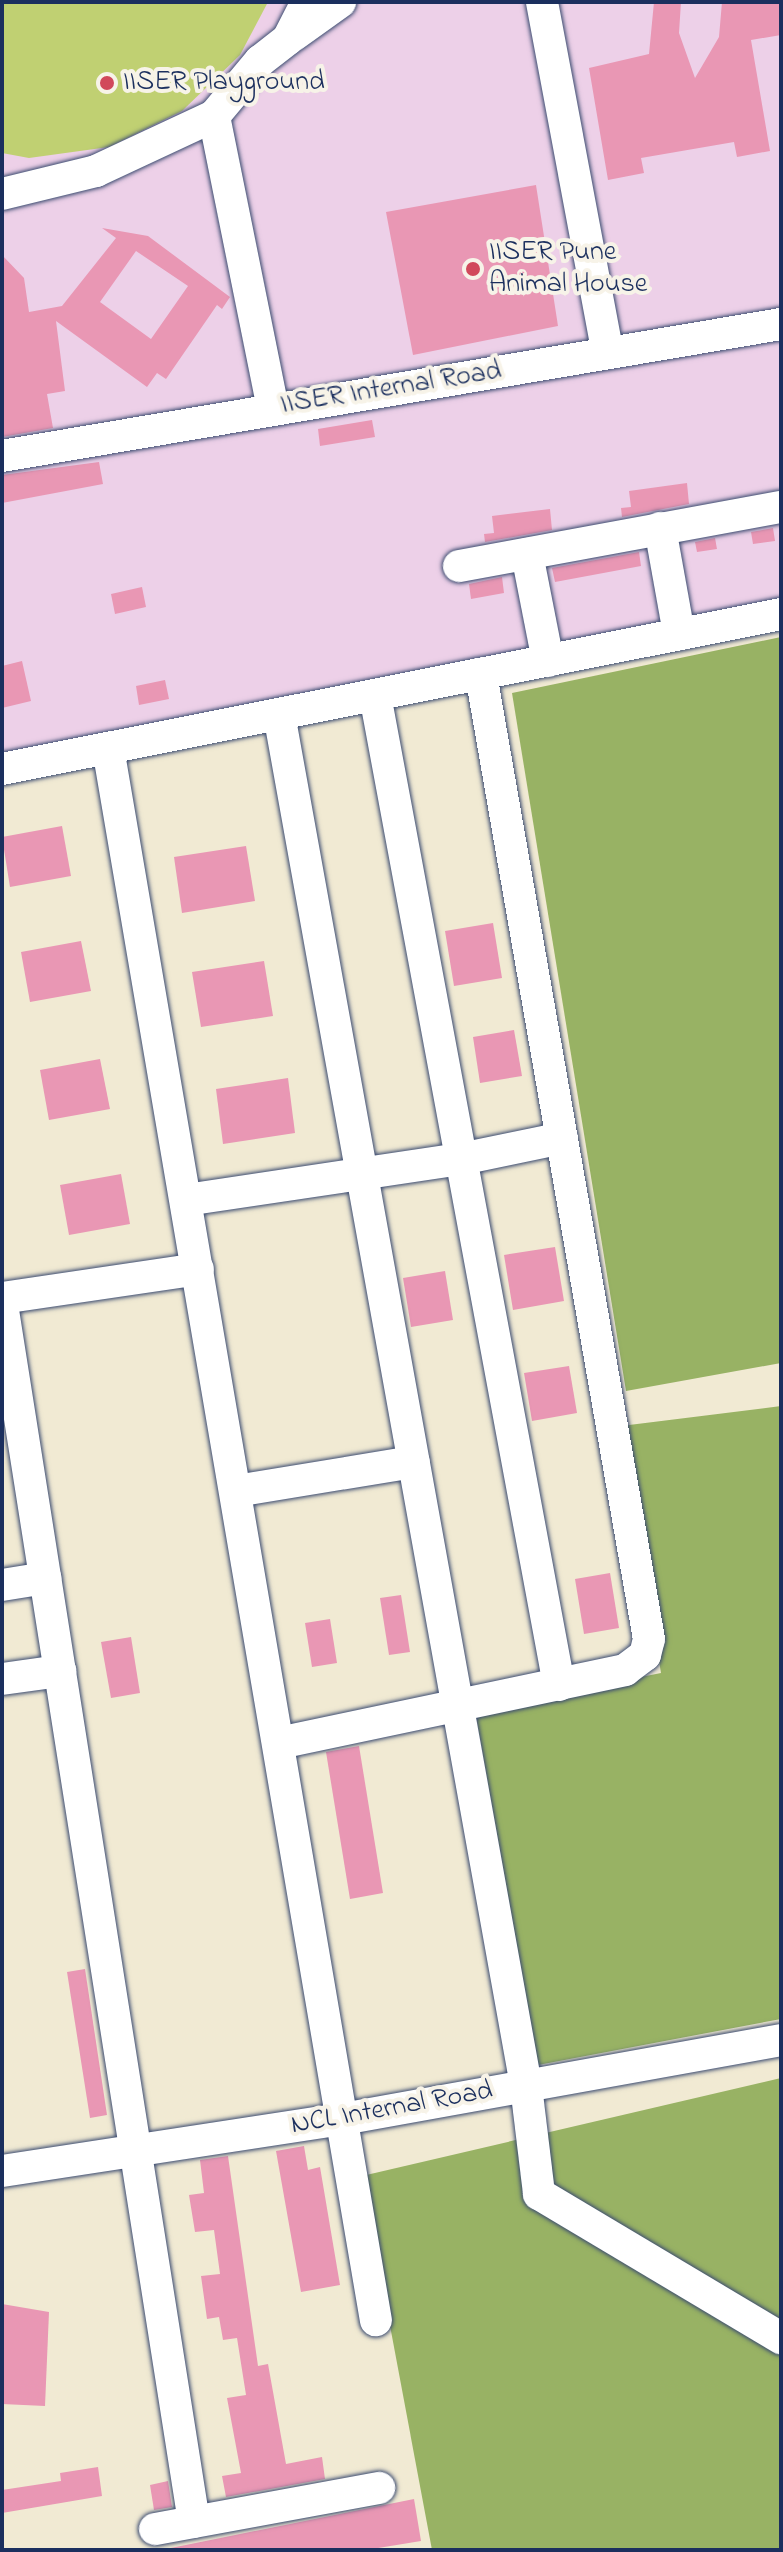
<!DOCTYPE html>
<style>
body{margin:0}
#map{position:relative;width:783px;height:2552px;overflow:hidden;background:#f1ead3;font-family:"Indie Flower",sans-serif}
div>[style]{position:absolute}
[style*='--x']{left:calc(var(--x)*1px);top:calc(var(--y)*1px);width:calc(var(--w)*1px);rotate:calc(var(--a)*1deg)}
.built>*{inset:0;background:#edd0e8}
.green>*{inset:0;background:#c0d072}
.forest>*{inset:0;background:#98b264}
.building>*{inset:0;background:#e997b4}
.roads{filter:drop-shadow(0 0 2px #3b4b70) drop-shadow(0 0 2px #3b4b70)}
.minor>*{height:32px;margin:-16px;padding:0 16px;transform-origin:16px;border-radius:16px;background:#fff}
.dots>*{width:22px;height:22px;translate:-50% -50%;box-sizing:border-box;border:4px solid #f7f3e8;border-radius:50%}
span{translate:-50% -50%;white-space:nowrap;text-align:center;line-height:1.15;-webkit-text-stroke:8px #f7f3e8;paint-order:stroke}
.poi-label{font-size:28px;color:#1b2f5e}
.left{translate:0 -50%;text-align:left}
.street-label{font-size:28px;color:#1b2f5e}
.frame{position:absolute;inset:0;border:4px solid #1b2f5e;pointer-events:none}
</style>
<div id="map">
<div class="built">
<i style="clip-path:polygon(2px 2px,781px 2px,781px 618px,2px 770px)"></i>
</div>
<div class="green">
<i style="clip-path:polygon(2px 2px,268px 2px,240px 55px,182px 111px,109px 147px,29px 158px,2px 153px)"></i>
</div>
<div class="forest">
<i style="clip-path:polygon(781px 637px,781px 1363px,626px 1391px,512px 693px)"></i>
<i style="clip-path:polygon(781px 1406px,781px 2019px,538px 2065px,475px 1710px,661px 1673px,621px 1426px)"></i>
<i style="clip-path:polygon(781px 2078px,781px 2550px,432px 2550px,362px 2176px)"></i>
</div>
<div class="building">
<i style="clip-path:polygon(654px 2px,681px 2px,679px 33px,695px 78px,719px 37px,722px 2px,781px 2px,781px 35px,751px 40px,770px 151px,737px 157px,734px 142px,641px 158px,644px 173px,608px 180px,589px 68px,649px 54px)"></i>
<i style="clip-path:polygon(536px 185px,558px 326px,413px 355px,386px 212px)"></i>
<i style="clip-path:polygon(evenodd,102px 228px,148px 236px,230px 297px,222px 309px,217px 305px,166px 379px,157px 373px,147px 387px,56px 321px,65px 391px,47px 394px,53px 428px,2px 437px,2px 255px,24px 278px,29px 312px,62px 306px,116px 238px,102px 228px,136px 251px,188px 286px,151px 339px,100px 302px,136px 251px)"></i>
<i style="clip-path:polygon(372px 420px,375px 437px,320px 446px,318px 429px)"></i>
<i style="clip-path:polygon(99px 462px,103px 484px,2px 503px,2px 475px)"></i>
<i style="clip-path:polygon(687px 483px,689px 504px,622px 517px,621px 508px,631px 507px,629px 491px)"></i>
<i style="clip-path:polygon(550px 509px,552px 530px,485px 542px,484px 534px,494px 533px,492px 516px)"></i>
<i style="clip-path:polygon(773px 528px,775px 541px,753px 544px,751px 532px)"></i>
<i style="clip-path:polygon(715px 538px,717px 549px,697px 552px,695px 542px)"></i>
<i style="clip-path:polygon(639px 552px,641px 566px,555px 582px,552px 568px)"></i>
<i style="clip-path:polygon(502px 577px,504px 593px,471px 599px,469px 584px)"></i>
<i style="clip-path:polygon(142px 587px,146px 607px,115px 614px,111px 594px)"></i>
<i style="clip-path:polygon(22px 661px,31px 701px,2px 708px,2px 666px)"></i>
<i style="clip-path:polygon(165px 680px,169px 699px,139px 705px,136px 686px)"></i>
<i style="clip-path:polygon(62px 826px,71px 876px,10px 887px,2px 837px)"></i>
<i style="clip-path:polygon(246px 846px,255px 901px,182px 913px,174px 857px)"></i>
<i style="clip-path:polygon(493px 923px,502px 978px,454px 986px,445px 931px)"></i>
<i style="clip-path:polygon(81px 941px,91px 991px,30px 1002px,21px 952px)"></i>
<i style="clip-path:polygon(264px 961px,273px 1016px,201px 1027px,192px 972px)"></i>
<i style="clip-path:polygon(514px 1030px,522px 1076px,480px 1083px,473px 1037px)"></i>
<i style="clip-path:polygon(100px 1059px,110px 1109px,49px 1120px,40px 1070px)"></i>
<i style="clip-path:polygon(288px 1078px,295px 1133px,223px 1144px,216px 1089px)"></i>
<i style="clip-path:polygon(121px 1174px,130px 1224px,69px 1235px,60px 1185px)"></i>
<i style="clip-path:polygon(555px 1247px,564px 1301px,513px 1310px,504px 1255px)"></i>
<i style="clip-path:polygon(445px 1271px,453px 1320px,411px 1327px,403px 1278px)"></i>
<i style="clip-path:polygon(569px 1366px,577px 1413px,532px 1421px,524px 1373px)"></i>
<i style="clip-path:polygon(610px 1573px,619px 1628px,584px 1634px,575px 1579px)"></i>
<i style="clip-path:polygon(401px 1595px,410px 1652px,389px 1655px,380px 1598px)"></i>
<i style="clip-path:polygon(330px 1619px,337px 1663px,312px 1667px,305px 1623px)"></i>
<i style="clip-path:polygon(131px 1637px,140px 1693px,111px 1698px,101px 1642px)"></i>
<i style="clip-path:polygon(359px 1746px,383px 1893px,350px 1899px,326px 1752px)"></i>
<i style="clip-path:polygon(85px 1969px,107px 2115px,90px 2118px,67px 1972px)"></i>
<i style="clip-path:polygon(304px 2146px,308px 2170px,320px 2167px,340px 2285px,301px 2292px,276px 2151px)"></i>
<i style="clip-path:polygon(228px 2156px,258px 2366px,268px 2364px,286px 2464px,322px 2457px,325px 2479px,226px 2497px,222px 2476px,241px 2473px,227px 2398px,246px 2395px,237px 2338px,223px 2340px,219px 2317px,207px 2319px,201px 2276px,220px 2274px,214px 2230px,195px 2232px,189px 2195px,204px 2193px,200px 2160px)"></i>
<i style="clip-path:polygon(2px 2304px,49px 2312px,45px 2406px,2px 2404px)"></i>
<i style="clip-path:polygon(98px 2467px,102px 2496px,2px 2513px,2px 2490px,61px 2481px,60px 2473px)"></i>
<i style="clip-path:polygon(168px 2481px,172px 2507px,154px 2510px,150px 2485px)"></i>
<i style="clip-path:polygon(414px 2499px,421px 2541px,366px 2550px,161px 2550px)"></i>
</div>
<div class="roads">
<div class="minor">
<i style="--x:542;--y:2;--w:357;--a:79.4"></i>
<i style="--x:294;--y:35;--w:57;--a:-35.7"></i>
<i style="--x:214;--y:116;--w:298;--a:78.6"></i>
<i style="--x:2;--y:194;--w:97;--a:-13.7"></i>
<i style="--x:96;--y:171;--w:130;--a:-25"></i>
<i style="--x:214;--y:116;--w:72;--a:-50.1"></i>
<i style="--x:260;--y:61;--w:36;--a:-38"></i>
<i style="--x:288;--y:39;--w:42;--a:-62.8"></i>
<i style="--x:2;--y:456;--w:790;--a:-9.62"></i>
<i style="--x:660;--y:528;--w:108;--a:79.8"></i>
<i style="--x:527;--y:554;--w:109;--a:78.9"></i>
<i style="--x:459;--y:566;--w:327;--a:-10.4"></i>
<i style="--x:375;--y:695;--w:1007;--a:79.47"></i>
<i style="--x:279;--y:714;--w:1394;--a:79.79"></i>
<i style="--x:526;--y:2086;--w:109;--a:83.1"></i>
<i style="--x:539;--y:2194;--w:282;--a:30.8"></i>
<i style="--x:108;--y:748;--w:1595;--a:80.33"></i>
<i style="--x:2;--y:769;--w:794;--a:-11.25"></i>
<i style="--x:186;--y:1200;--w:278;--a:-8.5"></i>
<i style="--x:461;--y:1159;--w:103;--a:-11.7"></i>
<i style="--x:2;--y:1298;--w:198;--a:-8.4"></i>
<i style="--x:2;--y:1304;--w:1233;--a:81.04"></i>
<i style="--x:236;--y:1491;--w:180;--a:-9.3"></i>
<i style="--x:2;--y:1585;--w:44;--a:-9.2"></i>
<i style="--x:2;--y:1679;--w:59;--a:-7.9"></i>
<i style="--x:279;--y:1743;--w:354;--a:-11.9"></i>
<i style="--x:625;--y:1670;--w:25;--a:-37"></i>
<i style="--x:645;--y:1655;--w:16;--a:-76"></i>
<i style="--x:649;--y:1639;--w:980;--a:-99.88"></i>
<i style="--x:2;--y:2171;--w:345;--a:-8.7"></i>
<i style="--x:343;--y:2119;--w:445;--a:-10.2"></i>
<i style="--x:155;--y:2529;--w:228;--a:-10.4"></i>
</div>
</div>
<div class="dots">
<i style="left:107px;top:83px;background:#d1495b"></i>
<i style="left:473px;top:269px;background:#d1495b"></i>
</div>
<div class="poi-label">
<span class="left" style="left:123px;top:83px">IISER Playground</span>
<span class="left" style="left:489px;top:269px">IISER Pune<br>Animal House</span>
</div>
<div class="street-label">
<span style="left:391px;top:389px;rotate:-9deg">IISER Internal Road</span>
<span style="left:392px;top:2109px;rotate:-10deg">NCL Internal Road</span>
</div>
<div class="frame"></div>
</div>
